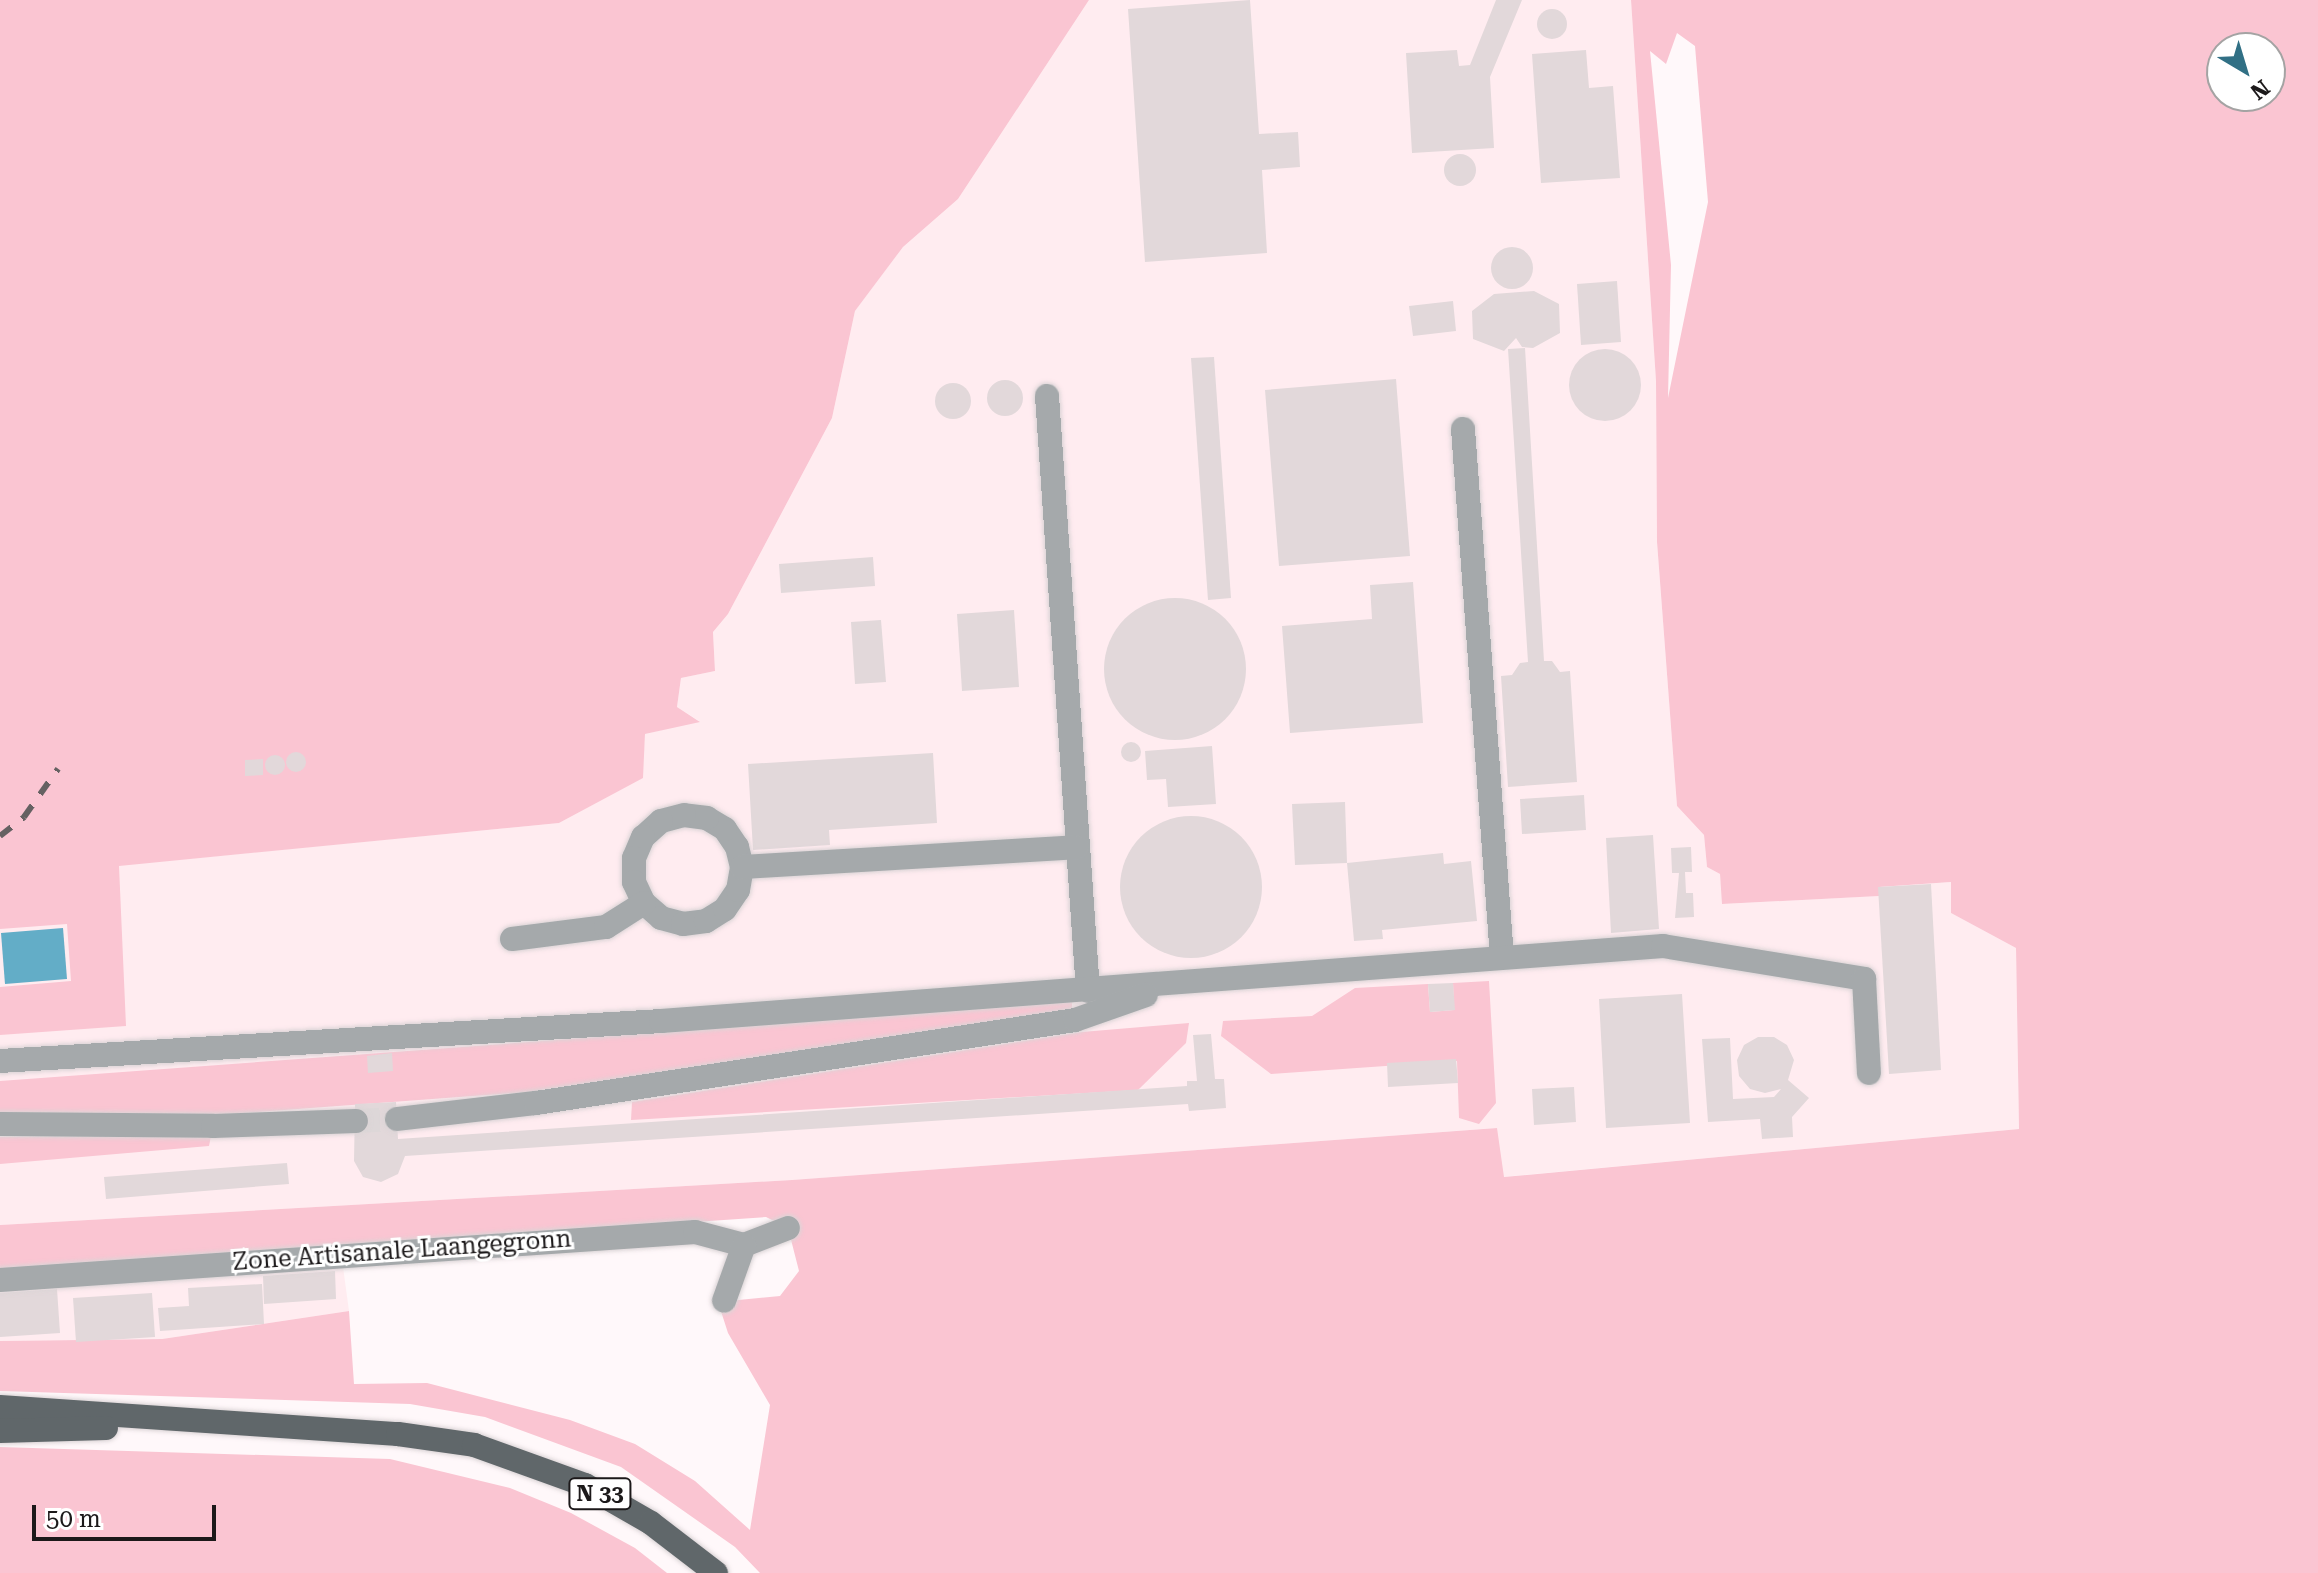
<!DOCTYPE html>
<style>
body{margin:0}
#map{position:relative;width:2318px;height:1573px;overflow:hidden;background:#fff8fa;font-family:"Roboto Serif",serif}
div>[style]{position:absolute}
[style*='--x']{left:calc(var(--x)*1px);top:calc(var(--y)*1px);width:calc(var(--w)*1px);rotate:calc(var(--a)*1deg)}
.built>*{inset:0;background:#ffecf0}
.green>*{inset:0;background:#fac5d2}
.water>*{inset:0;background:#63adc7}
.building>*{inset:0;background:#e2d8da}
.round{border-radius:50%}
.minor-tunnel>*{height:24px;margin-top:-12px;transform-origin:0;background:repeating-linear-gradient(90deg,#ddd7d8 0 24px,transparent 0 36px)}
.roads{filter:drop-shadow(0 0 2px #dbd4d6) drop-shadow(0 0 2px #dbd4d6)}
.minor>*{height:24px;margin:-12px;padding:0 12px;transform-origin:12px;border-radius:12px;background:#a5a9ab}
.major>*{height:24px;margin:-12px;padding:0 12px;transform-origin:12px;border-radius:12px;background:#60676a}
.rail>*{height:6px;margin-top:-3px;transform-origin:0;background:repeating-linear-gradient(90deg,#656162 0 14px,transparent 0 28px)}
span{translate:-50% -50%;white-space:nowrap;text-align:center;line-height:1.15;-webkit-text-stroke:6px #fff;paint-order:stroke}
.shield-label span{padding:2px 6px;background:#fff;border:2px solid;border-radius:6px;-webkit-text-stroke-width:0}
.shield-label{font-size:22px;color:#1c191a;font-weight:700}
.street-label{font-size:24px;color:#1c191a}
.north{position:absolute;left:2206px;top:32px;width:80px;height:80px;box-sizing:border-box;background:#fff;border:2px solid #a4a3a3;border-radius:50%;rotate:142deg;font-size:22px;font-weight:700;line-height:32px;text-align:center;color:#1c191a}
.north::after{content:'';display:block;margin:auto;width:28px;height:36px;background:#317085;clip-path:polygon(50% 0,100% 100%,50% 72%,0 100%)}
.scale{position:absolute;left:32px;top:1505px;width:184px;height:36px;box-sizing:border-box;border:4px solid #1c191a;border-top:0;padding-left:10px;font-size:24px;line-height:28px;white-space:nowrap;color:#1c191a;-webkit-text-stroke:6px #fff;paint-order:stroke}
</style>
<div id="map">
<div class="built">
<i style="clip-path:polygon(1089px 0,1631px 0,1656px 381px,1657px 542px,1677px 806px,1704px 835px,1707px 867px,1720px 874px,1723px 904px,1878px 896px,1878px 887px,1952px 882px,1951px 913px,2016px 948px,2019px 1129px,1503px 1177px,1496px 1128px,792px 1180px,0 1225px,0 887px,29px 874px,559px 823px,642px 778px,645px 734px,699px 721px,677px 707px,681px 678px,715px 671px,713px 632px,728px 614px,832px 418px,855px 311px,903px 247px,958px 199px)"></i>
<i style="clip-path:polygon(343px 1267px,349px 1311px,162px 1339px,0 1341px,0 1270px)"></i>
</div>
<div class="green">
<i style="clip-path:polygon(0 0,1089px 0,958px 199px,903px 247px,855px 311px,832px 418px,728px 614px,713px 632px,715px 671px,681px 678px,677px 707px,700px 722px,645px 734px,643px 778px,559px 823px,119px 866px,126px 1026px,0 1035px,0 987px,71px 981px,67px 924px,0 929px)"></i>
<i style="clip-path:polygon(evenodd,1631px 0,2318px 0,2318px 1573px,760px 1573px,735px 1547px,621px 1467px,485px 1417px,410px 1404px,0 1391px,0 1341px,162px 1339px,349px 1311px,354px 1384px,427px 1383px,570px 1420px,635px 1444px,695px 1481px,750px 1530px,770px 1405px,728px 1333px,718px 1302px,780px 1296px,799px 1271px,788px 1228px,766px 1217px,0 1270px,0 1225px,792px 1180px,1497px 1128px,1504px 1177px,2019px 1129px,2016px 948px,1951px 913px,1951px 882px,1879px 887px,1879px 896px,1722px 904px,1720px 874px,1707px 867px,1704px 835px,1677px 806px,1657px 542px,1656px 381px,1631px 0,1677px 33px,1695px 46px,1708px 202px,1668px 398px,1671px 265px,1650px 51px,1666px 64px,1677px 33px,1631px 0,2222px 48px,2270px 48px,2270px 96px,2222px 96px,2222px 48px)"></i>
<i style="clip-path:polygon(1489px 981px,1496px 1103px,1479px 1124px,1459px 1118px,1457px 1061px,1271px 1074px,1221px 1036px,1223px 1021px,1312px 1016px,1355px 988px,1428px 984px,1430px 1012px,1454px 1010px,1453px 983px)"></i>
<i style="clip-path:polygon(1072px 1002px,1072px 1011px,527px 1092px,216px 1115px,0 1112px,0 1081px)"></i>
<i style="clip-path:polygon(1189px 1023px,1186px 1043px,1138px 1090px,631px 1120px,632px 1102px,1082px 1032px)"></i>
<i style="clip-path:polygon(211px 1136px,209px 1146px,0 1164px,0 1137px)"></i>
<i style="clip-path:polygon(0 1447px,390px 1459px,510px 1488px,571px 1513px,635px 1548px,667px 1573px,0 1573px)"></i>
</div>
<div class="water">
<i style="clip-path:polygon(63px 928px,67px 979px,5px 984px,1px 933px)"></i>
</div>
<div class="building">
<i style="clip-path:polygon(1250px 0,1259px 134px,1298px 132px,1300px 167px,1262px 170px,1267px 253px,1145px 262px,1128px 9px)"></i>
<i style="clip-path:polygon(1496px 0,1522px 0,1490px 77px,1494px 148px,1412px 153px,1406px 53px,1457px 50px,1459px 66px,1470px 65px)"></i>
<i class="round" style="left:1537px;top:9px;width:30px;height:30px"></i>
<i style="clip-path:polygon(1586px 50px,1589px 88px,1613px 86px,1620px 178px,1541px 183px,1532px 54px)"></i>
<i class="round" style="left:1444px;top:154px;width:32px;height:32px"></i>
<i class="round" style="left:1491px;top:247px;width:42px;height:42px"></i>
<i style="clip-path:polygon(1617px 281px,1621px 342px,1581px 345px,1577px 284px)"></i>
<i style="clip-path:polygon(1534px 291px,1559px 304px,1560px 333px,1533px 348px,1522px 347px,1516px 338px,1504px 351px,1473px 339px,1472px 311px,1494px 294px)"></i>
<i style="clip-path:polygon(1453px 301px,1456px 331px,1413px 336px,1409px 306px)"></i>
<i style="clip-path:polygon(1525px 348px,1544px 661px,1552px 661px,1560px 672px,1570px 671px,1577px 782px,1508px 787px,1501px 676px,1512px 675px,1520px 663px,1528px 662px,1508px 349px)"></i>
<i class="round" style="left:1569px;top:349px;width:72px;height:72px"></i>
<i style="clip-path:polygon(1214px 357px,1231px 598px,1208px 600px,1191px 358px)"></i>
<i style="clip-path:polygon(1396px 379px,1410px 556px,1279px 566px,1265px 390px)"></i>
<i class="round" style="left:987px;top:380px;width:36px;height:36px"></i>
<i class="round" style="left:935px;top:383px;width:36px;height:36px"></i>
<i style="clip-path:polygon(873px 557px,875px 586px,781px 593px,779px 564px)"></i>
<i style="clip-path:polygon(1413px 582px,1423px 723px,1290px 733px,1282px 626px,1372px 619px,1370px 585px)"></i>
<i class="round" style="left:1104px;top:598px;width:142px;height:142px"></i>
<i style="clip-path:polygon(1014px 610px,1019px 687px,962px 691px,957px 614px)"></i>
<i style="clip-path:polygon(881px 620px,886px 682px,855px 684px,851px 622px)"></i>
<i class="round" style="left:1121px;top:742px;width:20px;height:20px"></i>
<i style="clip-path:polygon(1212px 746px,1216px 804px,1168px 807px,1166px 779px,1147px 780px,1145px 751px)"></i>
<i class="round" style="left:286px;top:752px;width:20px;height:20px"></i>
<i style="clip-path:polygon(933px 753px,937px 823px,829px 830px,830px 845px,753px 850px,748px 764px)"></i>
<i class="round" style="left:265px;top:755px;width:20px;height:20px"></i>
<i style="clip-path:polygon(263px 759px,263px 775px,245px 776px,245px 760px)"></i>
<i style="clip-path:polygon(1584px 795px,1586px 830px,1522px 834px,1520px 799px)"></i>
<i style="clip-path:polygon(1345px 802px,1347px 863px,1295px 865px,1292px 804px)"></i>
<i class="round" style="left:1120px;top:816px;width:142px;height:142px"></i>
<i style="clip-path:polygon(1653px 835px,1659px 929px,1611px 933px,1606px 838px)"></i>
<i style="clip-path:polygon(1691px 847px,1692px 872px,1685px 872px,1686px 893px,1693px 893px,1694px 917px,1675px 918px,1679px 873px,1672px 873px,1671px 848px)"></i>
<i style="clip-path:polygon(1443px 853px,1444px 864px,1471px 861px,1477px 921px,1382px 930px,1383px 939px,1354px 941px,1347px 863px)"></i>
<i style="clip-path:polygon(1931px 884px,1941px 1070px,1889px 1074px,1878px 887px)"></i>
<i style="clip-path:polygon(1453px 983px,1455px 1010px,1430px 1012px,1428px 984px)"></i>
<i style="clip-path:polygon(1682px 994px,1690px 1123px,1606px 1128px,1599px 999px)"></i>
<i style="clip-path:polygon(1211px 1034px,1215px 1079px,1224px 1079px,1226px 1108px,1189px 1111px,1188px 1104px,405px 1156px,398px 1174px,381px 1182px,363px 1177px,354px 1161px,355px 1104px,396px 1102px,398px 1139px,1187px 1086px,1187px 1081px,1197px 1081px,1193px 1035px)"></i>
<i style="clip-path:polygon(1758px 1037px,1774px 1037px,1787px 1045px,1794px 1060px,1788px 1080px,1809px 1098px,1792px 1117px,1793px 1137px,1762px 1139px,1760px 1119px,1708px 1122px,1702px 1039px,1730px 1038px,1733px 1099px,1774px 1097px,1781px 1089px,1765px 1093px,1750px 1089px,1739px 1076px,1737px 1060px,1744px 1045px)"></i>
<i style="clip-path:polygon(392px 1053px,393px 1071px,368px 1073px,367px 1056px)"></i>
<i style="clip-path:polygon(1456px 1059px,1458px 1083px,1388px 1087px,1387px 1063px)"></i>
<i style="clip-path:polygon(1574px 1087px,1576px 1122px,1534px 1125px,1532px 1089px)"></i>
<i style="clip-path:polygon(287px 1163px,289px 1184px,106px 1199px,104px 1177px)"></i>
<i style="clip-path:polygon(335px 1271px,336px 1299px,264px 1304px,263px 1276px)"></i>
<i style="clip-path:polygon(262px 1284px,264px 1324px,160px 1331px,158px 1308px,189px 1306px,188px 1288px)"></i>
<i style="clip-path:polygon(57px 1289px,60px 1333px,0 1337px,0 1293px)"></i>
<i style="clip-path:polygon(152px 1293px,155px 1337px,76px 1342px,73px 1298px)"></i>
</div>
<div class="minor-tunnel">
<i style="--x:356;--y:1121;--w:41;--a:-2.8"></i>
</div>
<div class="roads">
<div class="minor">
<i style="--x:1047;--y:396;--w:596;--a:86.06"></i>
<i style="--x:1463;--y:429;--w:530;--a:85.78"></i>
<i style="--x:742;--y:867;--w:21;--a:-104"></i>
<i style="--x:737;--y:847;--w:22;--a:-124"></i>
<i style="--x:725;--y:829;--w:21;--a:-149"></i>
<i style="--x:707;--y:818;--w:23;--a:-173"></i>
<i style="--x:684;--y:815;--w:24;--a:165"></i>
<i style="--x:661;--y:821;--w:24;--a:138"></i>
<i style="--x:643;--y:837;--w:23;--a:113"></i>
<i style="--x:634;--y:858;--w:24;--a:90"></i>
<i style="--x:634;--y:882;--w:23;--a:65"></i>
<i style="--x:644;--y:903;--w:23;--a:41"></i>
<i style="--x:661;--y:918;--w:23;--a:15"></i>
<i style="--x:683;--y:924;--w:23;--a:-7"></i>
<i style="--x:706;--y:921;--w:22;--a:-32"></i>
<i style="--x:725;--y:909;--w:23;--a:-56"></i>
<i style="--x:738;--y:890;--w:23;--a:-80"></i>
<i style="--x:742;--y:867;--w:335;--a:-3.4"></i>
<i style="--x:512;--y:939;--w:95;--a:-7.3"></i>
<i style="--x:606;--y:927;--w:45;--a:-32.3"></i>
<i style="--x:0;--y:1061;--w:662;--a:-3.46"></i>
<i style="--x:661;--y:1021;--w:1005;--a:-4.28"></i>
<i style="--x:1663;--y:946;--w:204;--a:9.3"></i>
<i style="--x:1864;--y:979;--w:94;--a:87"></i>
<i style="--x:397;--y:1119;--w:140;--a:-6.6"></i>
<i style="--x:536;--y:1103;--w:545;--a:-8.75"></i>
<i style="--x:1075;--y:1020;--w:75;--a:-19.4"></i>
<i style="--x:0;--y:1124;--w:213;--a:0.5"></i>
<i style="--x:213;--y:1126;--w:143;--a:-2"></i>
<i style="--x:744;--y:1245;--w:47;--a:-21.1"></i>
<i style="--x:0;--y:1280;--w:697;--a:-3.95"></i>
<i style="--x:695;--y:1232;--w:51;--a:14.9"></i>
<i style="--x:744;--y:1245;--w:59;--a:109.7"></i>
</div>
<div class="major">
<i style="--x:0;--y:1407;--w:399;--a:3.9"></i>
<i style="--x:398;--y:1434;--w:77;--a:8.2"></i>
<i style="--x:474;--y:1445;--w:118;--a:19.8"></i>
<i style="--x:585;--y:1485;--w:76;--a:29.9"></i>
<i style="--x:651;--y:1523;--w:82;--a:37.6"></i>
<i style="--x:0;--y:1431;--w:106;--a:-1.6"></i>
</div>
</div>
<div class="rail">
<i style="--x:0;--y:836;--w:31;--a:-38"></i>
<i style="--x:24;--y:817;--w:59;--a:-54.7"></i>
</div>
<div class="shield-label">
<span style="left:600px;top:1494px">N 33</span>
</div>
<div class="street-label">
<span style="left:402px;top:1251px;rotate:-4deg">Zone Artisanale Laangegronn</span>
</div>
<div class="north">N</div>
<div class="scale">50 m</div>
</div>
